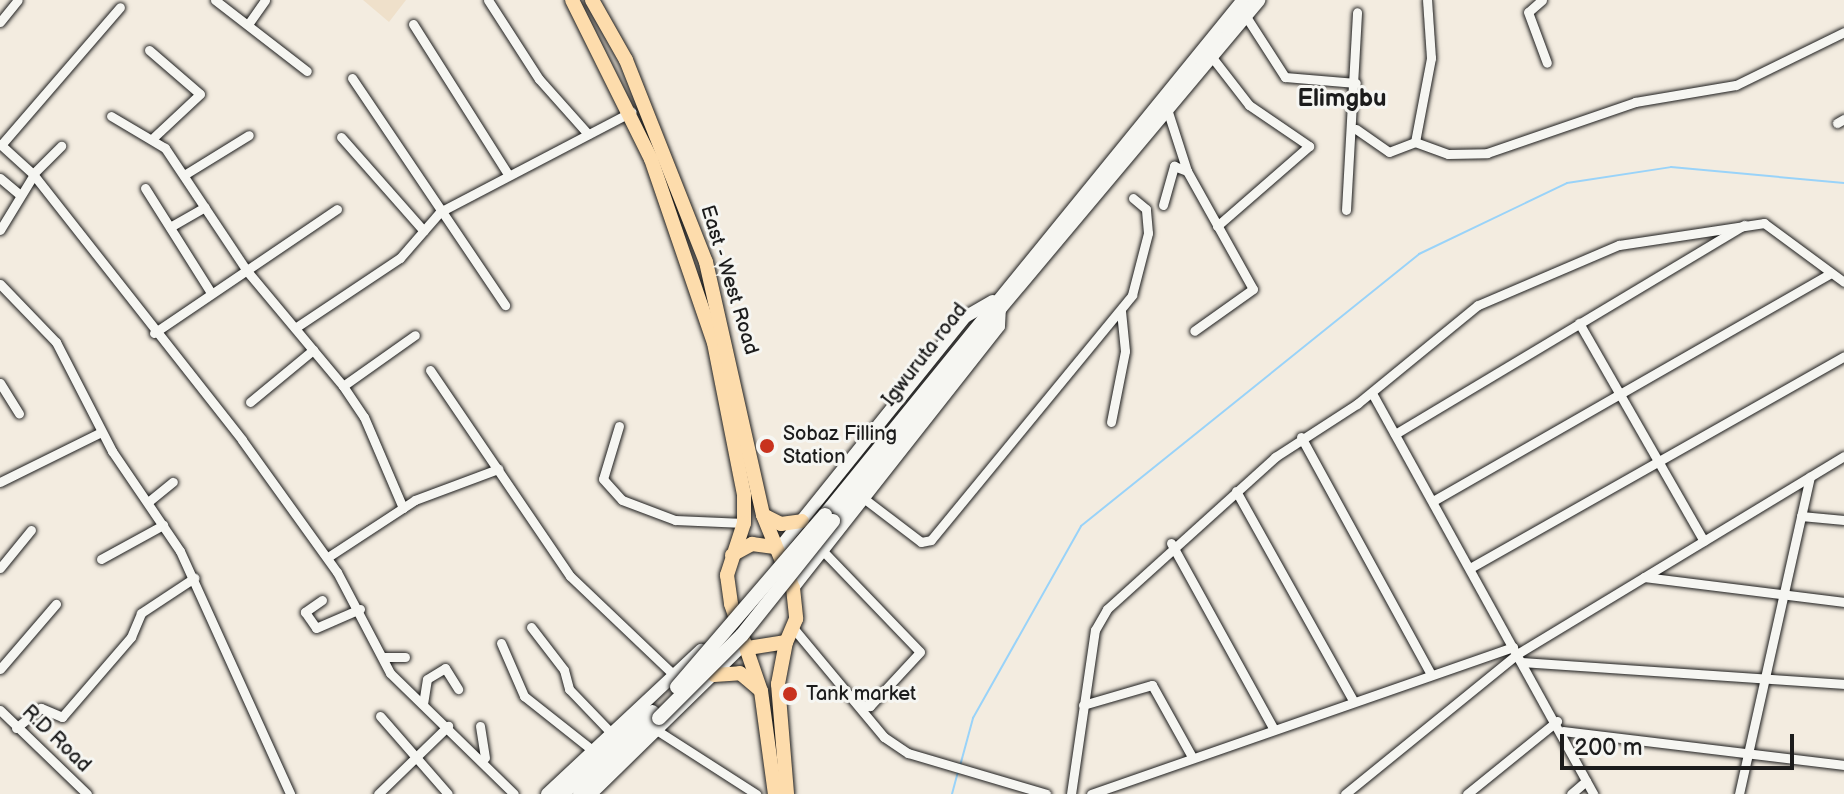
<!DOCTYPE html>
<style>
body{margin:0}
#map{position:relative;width:1844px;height:794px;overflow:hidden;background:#f3ece0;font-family:"Balsamiq Sans",sans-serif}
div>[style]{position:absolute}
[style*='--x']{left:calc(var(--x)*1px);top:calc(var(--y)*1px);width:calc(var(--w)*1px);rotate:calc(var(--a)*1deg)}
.built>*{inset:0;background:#efe0ca}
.stream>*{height:2px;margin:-1px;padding:0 1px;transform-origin:1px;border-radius:1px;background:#99d3f9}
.roads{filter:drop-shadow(0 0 2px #1c1c1c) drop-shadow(0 0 2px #1c1c1c)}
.minor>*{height:9px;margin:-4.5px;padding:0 4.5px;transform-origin:4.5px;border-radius:4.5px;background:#f6f6f2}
.tertiary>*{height:12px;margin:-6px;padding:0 6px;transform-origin:6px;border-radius:6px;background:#f6f6f2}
.secondary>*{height:14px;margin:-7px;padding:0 7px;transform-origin:7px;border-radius:7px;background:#f6f6f2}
.primary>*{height:14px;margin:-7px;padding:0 7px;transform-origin:7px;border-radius:7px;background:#fddcac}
.bridges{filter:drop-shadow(0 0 2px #1c1c1c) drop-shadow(0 0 2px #1c1c1c)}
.secondary-bridge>*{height:14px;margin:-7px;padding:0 7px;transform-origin:7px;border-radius:7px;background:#f6f6f2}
.dots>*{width:22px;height:22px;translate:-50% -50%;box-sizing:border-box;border:4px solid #f6f6f2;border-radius:50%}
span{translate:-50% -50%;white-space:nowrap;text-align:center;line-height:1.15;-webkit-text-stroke:6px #f6f6f2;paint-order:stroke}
.street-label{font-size:20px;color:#1c1c1c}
.poi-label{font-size:20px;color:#1c1c1c}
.left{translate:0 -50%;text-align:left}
.quarter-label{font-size:24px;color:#1c1c1c;font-weight:700}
.scale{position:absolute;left:1560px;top:734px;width:234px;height:36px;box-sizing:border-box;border:4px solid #1c1c1c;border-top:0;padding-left:10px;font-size:24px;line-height:28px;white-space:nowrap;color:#1c1c1c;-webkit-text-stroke:6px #f6f6f2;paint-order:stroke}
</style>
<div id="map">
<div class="built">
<i style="clip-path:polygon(363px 0,406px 0,389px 22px)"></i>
</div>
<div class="stream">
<i style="--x:960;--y:766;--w:50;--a:-74.8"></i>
<i style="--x:973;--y:718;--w:220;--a:-60.6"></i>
<i style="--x:1081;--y:526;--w:434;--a:-38.8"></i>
<i style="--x:1419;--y:254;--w:164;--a:-25.6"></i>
<i style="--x:1567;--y:183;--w:105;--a:-8.7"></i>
<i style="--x:1671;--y:167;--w:174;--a:5.3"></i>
<i style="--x:952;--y:794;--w:23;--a:-75"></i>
</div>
<div class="roads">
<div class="minor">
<i style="--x:215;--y:0;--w:116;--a:37.7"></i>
<i style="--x:488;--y:0;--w:94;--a:57.2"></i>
<i style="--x:539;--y:79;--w:74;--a:48.3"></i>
<i style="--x:1542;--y:0;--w:18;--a:139"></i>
<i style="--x:1528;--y:12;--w:54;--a:69.6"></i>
<i style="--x:1245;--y:15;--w:74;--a:57.2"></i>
<i style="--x:1285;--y:77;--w:71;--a:4.8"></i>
<i style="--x:0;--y:22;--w:28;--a:-51"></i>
<i style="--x:249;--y:23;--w:28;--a:-55"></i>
<i style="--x:413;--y:24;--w:178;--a:57.7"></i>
<i style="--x:149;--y:50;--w:67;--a:40.8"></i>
<i style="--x:200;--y:94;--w:63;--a:136.9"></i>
<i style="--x:1211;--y:56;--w:62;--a:52.2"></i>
<i style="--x:1249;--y:105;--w:73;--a:34.3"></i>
<i style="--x:1309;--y:146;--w:122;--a:139"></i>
<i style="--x:352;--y:78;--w:274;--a:56"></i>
<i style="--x:1167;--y:109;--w:65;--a:72.1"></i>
<i style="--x:1187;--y:171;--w:135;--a:60.8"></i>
<i style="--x:1253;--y:289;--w:72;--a:144.6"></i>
<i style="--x:111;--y:116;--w:63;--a:30.7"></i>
<i style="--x:165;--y:148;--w:148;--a:56.3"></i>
<i style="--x:247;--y:271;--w:150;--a:50.1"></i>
<i style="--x:343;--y:386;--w:37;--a:56"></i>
<i style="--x:364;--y:417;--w:99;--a:66.8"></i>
<i style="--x:1837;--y:123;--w:8;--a:-30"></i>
<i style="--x:1356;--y:129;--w:40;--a:34.9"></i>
<i style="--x:1389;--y:152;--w:28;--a:-21"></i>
<i style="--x:1415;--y:142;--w:35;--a:20"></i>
<i style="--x:1448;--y:154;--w:39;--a:-1"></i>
<i style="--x:1487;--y:153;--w:157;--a:-19"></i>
<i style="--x:1635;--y:102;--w:102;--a:-9.6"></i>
<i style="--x:1736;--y:85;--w:120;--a:-26.1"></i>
<i style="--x:341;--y:137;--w:125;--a:48.6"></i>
<i style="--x:1415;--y:142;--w:86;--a:-79.2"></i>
<i style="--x:1431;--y:58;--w:58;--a:-93.9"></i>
<i style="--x:0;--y:144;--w:45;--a:42.3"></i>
<i style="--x:33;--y:174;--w:338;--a:51.8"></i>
<i style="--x:242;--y:440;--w:163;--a:54.3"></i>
<i style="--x:337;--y:572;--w:114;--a:62.3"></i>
<i style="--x:390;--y:673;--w:173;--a:44.3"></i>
<i style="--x:1;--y:145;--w:182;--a:-49.2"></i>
<i style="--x:33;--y:174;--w:40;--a:-45"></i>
<i style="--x:184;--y:175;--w:76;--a:-31.6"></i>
<i style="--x:0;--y:178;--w:26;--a:40"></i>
<i style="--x:145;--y:188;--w:124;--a:57.8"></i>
<i style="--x:1163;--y:205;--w:41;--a:-74.2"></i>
<i style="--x:1174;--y:166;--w:14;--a:21"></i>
<i style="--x:1346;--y:210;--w:198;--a:-86.8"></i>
<i style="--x:170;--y:227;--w:40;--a:-29.7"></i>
<i style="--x:0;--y:230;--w:63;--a:-58.6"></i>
<i style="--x:0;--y:284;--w:81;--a:46"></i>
<i style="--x:56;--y:342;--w:123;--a:62.8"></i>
<i style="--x:112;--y:451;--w:121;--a:55.8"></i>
<i style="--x:180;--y:551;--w:267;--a:65.6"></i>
<i style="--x:1579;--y:323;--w:251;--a:60.2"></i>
<i style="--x:295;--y:328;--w:126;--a:-33.7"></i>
<i style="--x:400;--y:258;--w:61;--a:-49"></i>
<i style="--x:440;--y:212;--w:216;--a:-27.6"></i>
<i style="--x:154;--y:333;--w:221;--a:-34.1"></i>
<i style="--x:430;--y:370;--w:249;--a:55.8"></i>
<i style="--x:570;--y:576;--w:145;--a:43.6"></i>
<i style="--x:0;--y:383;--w:36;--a:58"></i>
<i style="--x:343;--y:386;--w:88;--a:-35.3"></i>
<i style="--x:1372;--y:393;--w:458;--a:61.1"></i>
<i style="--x:250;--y:402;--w:82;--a:-39.5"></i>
<i style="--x:1111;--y:422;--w:72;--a:-78.8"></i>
<i style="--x:1125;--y:351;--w:40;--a:-95.7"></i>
<i style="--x:619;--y:426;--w:55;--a:106.8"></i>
<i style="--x:603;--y:479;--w:28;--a:48"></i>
<i style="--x:622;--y:500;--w:57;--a:20.7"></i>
<i style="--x:675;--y:520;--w:69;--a:2.5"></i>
<i style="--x:1395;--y:434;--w:407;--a:-30.9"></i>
<i style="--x:1301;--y:437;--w:269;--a:61.3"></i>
<i style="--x:0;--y:482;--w:113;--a:-26.3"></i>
<i style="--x:1236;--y:491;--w:240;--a:60.8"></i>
<i style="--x:862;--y:497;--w:74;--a:37.3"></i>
<i style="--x:921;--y:542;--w:10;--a:-11"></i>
<i style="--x:931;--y:540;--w:317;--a:-50.6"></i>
<i style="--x:1132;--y:295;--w:64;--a:-75.5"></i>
<i style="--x:1148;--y:233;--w:24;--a:-95"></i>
<i style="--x:1146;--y:209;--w:17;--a:-140"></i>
<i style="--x:1433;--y:501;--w:457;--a:-29.8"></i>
<i style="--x:148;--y:502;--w:32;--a:-39"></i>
<i style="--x:1801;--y:516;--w:43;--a:5.3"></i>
<i style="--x:1171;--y:543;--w:211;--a:61.1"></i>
<i style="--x:822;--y:550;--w:141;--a:46.1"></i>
<i style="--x:920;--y:652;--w:74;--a:132.8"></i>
<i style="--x:870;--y:706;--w:9;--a:180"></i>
<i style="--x:328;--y:557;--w:104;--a:-33.2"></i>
<i style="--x:415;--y:500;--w:89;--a:-20.5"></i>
<i style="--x:101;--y:559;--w:71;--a:-28.7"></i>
<i style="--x:0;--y:568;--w:49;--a:-50.8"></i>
<i style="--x:1470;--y:568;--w:430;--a:-29.5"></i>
<i style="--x:1644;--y:577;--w:202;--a:7.1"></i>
<i style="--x:322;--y:600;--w:21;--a:145"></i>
<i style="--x:305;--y:612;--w:19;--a:55"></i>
<i style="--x:316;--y:628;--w:48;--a:-23.4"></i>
<i style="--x:531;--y:627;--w:54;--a:52.5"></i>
<i style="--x:564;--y:670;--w:20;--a:75"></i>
<i style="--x:569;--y:689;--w:65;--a:46.2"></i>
<i style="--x:794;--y:629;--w:141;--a:50.2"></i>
<i style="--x:884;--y:737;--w:29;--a:34"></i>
<i style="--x:908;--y:753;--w:144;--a:16.5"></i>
<i style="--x:501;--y:643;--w:58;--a:66.5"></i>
<i style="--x:524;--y:696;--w:92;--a:38.4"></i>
<i style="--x:384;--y:657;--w:21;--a:0"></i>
<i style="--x:1522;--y:662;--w:323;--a:3.9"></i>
<i style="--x:0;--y:669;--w:86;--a:-49.3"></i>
<i style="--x:423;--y:704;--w:25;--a:-81"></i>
<i style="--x:427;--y:679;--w:21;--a:-31"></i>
<i style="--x:445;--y:668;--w:25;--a:58"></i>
<i style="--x:1083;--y:705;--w:72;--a:-16.2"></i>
<i style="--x:1152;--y:685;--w:82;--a:60.9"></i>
<i style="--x:0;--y:710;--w:121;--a:44"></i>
<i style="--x:380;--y:716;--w:103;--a:48.9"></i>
<i style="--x:480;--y:726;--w:32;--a:81"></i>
<i style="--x:16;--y:728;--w:32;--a:-39"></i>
<i style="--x:41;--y:708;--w:23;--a:23"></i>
<i style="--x:62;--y:717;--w:106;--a:-49.2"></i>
<i style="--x:131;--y:637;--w:26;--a:-67"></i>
<i style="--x:141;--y:613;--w:64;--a:-33.4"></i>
<i style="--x:658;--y:731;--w:117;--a:32.7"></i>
<i style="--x:1563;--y:731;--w:283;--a:6.9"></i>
<i style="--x:378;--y:794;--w:98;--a:-44.2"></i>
<i style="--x:1071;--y:794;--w:166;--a:-81.7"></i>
<i style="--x:1095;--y:630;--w:24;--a:-60"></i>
<i style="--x:1107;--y:609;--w:227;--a:-42.1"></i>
<i style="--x:1275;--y:457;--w:98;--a:-32.9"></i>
<i style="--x:1357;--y:404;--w:156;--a:-39.3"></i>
<i style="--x:1478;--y:305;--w:153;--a:-23.1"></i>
<i style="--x:1619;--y:245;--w:147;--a:-8.6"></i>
<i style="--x:1764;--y:223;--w:99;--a:36.4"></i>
<i style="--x:1091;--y:794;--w:447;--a:-19.2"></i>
<i style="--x:1345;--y:794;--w:222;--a:-39.1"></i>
<i style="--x:1517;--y:654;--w:382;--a:-31.2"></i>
<i style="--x:1467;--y:794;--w:116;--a:-39"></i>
<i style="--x:1571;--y:794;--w:20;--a:-41"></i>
<i style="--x:1739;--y:794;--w:325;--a:-77.4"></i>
</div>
<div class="tertiary">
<i style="--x:777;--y:551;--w:300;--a:-51.2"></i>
<i style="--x:965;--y:317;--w:32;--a:-30"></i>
<i style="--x:793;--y:588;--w:333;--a:-51.8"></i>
<i style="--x:999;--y:326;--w:18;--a:-87"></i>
<i style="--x:547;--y:794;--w:211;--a:-43.1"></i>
<i style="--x:591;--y:794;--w:216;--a:-44.4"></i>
</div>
<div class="secondary">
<i style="--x:825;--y:515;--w:664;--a:-50.87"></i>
<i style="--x:833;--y:521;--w:271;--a:-51.9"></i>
<i style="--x:1000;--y:308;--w:402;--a:-50"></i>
<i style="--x:562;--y:794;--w:122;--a:-42.3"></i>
<i style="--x:580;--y:794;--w:103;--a:-43.4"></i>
</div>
<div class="primary">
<i style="--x:572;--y:0;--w:178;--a:63.6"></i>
<i style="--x:651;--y:159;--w:194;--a:71.1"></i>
<i style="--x:714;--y:343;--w:155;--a:78.8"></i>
<i style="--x:744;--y:495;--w:28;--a:90"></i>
<i style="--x:744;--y:523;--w:55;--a:108.1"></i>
<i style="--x:727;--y:575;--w:29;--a:82"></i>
<i style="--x:731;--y:604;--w:92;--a:71"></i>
<i style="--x:761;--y:691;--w:104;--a:82.3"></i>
<i style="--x:592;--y:0;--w:69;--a:60.5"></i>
<i style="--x:626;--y:60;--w:217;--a:68.4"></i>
<i style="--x:706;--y:262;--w:259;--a:77.3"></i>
<i style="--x:763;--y:515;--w:79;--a:67.7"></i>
<i style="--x:793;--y:588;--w:31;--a:84"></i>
<i style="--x:796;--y:619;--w:25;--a:113"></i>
<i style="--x:786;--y:642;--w:37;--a:171"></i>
<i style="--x:763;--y:515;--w:20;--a:27"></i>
<i style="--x:781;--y:524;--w:21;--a:-8"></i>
<i style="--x:732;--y:555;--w:23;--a:-29"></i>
<i style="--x:752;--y:544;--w:21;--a:8"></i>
<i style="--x:786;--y:642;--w:43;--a:100.8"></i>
<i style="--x:778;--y:684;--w:110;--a:85.3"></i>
<i style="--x:714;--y:675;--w:26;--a:-4"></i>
<i style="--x:740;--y:673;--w:25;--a:40"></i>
</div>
</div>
<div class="bridges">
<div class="secondary-bridge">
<i style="--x:677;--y:687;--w:227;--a:-49.3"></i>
<i style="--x:659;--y:718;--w:117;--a:-45"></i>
<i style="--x:742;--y:635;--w:146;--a:-51.4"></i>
</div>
</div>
<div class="dots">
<i style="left:767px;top:446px;background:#c8321e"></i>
<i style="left:790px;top:694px;background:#c8321e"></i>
</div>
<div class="street-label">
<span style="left:729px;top:280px;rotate:73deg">East - West Road</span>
<span style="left:925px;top:355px;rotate:-52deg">Igwuruta road</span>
<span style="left:56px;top:739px;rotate:44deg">R.D Road</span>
</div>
<div class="poi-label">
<span class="left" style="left:783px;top:446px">Sobaz Filling<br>Station</span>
<span class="left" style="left:806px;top:694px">Tank market</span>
</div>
<div class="quarter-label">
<span style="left:1342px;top:99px">Elimgbu</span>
</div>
<div class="scale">200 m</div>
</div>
